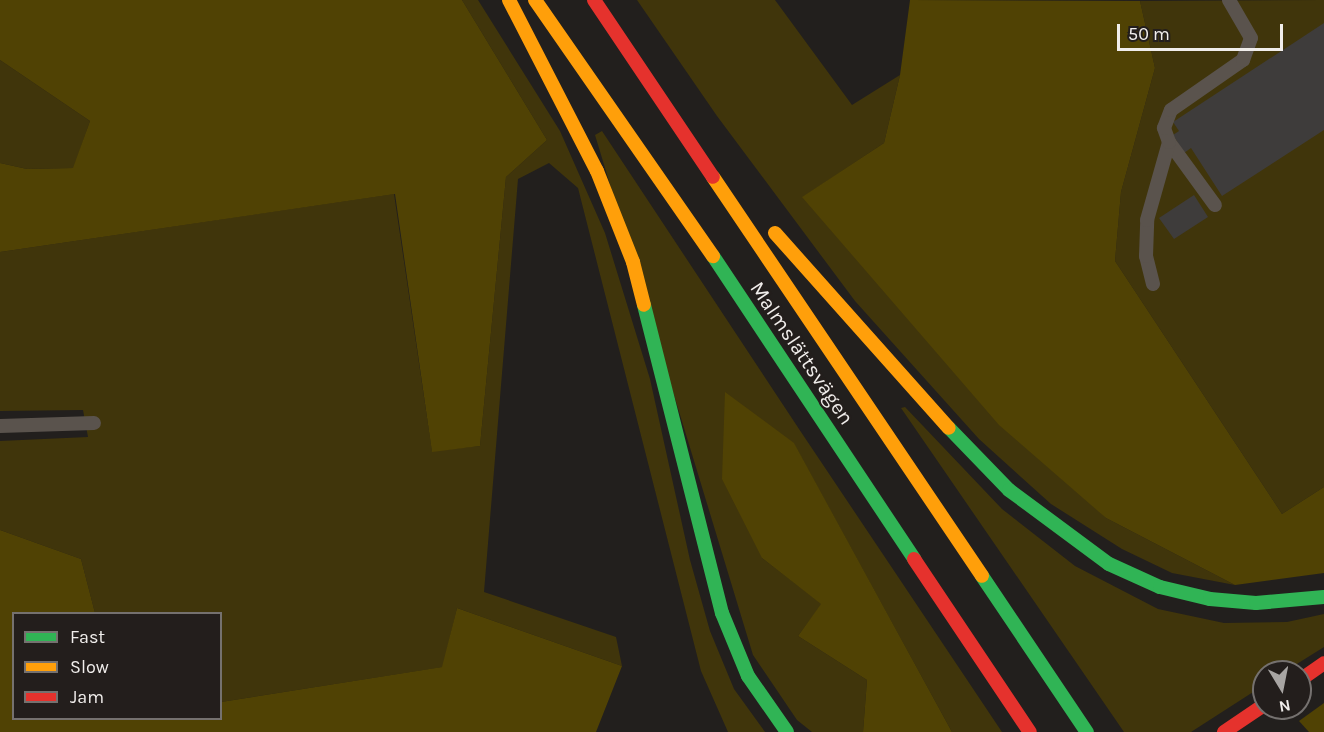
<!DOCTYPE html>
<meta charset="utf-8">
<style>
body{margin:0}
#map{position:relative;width:1324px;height:732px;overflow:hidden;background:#221f1d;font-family:Karla,sans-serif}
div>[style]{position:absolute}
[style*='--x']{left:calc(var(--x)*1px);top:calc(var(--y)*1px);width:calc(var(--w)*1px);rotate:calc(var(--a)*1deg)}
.green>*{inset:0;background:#40350b}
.forest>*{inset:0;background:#504204}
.building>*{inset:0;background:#3e3c3b}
.lane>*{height:14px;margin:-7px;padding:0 7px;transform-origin:7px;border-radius:7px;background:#5a534d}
.fast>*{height:14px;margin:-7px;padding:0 7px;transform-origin:7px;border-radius:7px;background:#30b455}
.slow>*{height:14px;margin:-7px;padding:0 7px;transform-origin:7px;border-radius:7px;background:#ff9f0a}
.jam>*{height:14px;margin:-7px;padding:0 7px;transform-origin:7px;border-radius:7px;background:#e5322d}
span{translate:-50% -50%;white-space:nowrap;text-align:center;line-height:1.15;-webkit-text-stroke:4.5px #231e1c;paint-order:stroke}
.street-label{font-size:21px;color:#f0edeb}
.legend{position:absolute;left:12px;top:612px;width:210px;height:108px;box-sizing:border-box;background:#231e1c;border:2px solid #75716f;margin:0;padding:8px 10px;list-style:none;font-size:18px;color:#f0edeb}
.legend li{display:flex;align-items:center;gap:12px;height:30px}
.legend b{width:30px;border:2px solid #75716f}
.north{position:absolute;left:1252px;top:660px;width:60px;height:60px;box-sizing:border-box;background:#231e1c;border:2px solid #75716f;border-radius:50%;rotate:170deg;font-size:16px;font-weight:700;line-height:24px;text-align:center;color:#f0edeb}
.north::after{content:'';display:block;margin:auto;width:21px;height:27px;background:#a8a5a3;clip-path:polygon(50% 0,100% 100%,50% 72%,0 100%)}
.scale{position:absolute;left:1117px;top:24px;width:166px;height:27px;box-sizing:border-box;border:3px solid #f0edeb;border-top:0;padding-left:8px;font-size:18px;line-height:21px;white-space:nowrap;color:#f0edeb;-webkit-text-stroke:4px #231e1c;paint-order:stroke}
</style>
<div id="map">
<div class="green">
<i style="clip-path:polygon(462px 0,478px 0,560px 131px,605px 233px,650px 379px,690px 560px,710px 631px,734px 689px,765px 732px,728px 732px,701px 671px,578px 188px,549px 163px,518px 179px,484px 592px,616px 637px,622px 666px,457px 608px,443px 667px,221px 702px,220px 614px,95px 613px,81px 559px,0 530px,0 441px,88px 437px,83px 410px,0 411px,0 252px,394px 194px,432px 451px,480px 446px,506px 177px,547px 140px)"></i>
<i style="clip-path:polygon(637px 0,775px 0,852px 105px,900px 75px,884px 143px,803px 197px,1106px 518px,1235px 585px,1172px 573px,1122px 549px,1051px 504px,979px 439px,855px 301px,717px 116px)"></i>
<i style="clip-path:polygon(1324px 0,1324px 487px,1282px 514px,1115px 261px,1121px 192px,1155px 68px,1140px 1px)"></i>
<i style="clip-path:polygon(0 60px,90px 121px,74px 168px,27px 169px,0 163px)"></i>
<i style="clip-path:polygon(602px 131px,799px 429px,1002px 732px,952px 732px,794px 444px,762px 558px,822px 604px,798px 636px,867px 680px,863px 732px,812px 732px,797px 720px,753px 655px,595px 135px)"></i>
<i style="clip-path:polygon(905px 407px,1002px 509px,1075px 566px,1158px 609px,1224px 623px,1287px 622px,1324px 614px,1324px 647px,1284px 672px,1264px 672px,1264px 685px,1191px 732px,1124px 732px,901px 408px)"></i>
</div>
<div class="forest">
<i style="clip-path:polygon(0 0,462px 0,547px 140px,506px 177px,480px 446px,432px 452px,395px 194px,0 252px,0 163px,27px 169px,73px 168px,90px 121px,0 60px)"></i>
<i style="clip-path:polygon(910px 0,1140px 1px,1155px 68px,1121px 192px,1115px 261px,1282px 514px,1324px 487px,1324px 573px,1235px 585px,1106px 518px,999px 425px,802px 197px,884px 143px,900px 75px)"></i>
<i style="clip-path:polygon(725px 392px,794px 443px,952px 732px,863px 732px,867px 680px,798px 636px,821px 604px,762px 558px,722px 479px)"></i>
<i style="clip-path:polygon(0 530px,81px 559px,95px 613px,14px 614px,14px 718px,220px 718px,221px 702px,442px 667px,457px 608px,622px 666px,596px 732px,0 732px)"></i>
<i style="clip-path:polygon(1324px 703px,1324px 732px,1309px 732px,1299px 721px)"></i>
</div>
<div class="building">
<i style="clip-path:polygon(1324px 23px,1324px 130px,1222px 196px,1191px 148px,1184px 153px,1173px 135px,1179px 131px,1173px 122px)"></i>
<i style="clip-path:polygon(1194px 195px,1208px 217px,1174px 239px,1159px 218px)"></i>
</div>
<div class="lane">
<i style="--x:1169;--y:142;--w:78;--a:53.9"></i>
<i style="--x:1153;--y:284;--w:29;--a:-104"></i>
<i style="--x:1146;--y:256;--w:36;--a:-88"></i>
<i style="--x:1147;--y:220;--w:81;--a:-74.2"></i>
<i style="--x:1169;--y:142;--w:15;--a:-110"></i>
<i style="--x:1164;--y:128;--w:19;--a:-69"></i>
<i style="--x:1171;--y:110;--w:88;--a:-34.8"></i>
<i style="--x:1243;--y:60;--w:23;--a:-70"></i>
<i style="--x:1251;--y:38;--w:44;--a:-120.1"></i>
<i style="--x:0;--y:426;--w:94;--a:-1.8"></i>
</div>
<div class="fast">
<i style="--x:713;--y:256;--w:364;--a:56.4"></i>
<i style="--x:644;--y:305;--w:318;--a:75.8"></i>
<i style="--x:722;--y:613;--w:68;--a:67.6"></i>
<i style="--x:748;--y:676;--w:68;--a:55.1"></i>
<i style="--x:949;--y:428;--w:86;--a:45.9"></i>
<i style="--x:1009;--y:490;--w:124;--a:36.5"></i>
<i style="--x:1109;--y:564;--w:56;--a:24.3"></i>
<i style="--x:1160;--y:587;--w:51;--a:13.5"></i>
<i style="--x:1210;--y:599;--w:46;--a:5"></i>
<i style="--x:1256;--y:603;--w:68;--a:-5"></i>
<i style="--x:982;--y:576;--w:188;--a:56.1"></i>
</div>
<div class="slow">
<i style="--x:509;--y:0;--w:192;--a:62.8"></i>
<i style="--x:597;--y:171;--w:98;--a:68.4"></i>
<i style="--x:633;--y:262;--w:44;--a:75.7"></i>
<i style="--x:535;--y:0;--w:312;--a:55.2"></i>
<i style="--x:713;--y:177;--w:481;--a:56"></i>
<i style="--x:775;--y:233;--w:261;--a:48.3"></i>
</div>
<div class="jam">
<i style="--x:594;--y:0;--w:213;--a:56.1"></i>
<i style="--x:914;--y:559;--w:208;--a:56.2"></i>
<i style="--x:1300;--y:680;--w:29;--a:-35"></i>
<i style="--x:1224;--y:732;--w:48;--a:-34"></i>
</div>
<div class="street-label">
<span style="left:802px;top:353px;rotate:56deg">Malmslättsvägen</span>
</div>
<ul class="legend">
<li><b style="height:8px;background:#30b455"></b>Fast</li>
<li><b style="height:8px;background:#ff9f0a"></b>Slow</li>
<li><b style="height:8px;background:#e5322d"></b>Jam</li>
</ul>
<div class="north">N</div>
<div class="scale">50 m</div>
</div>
